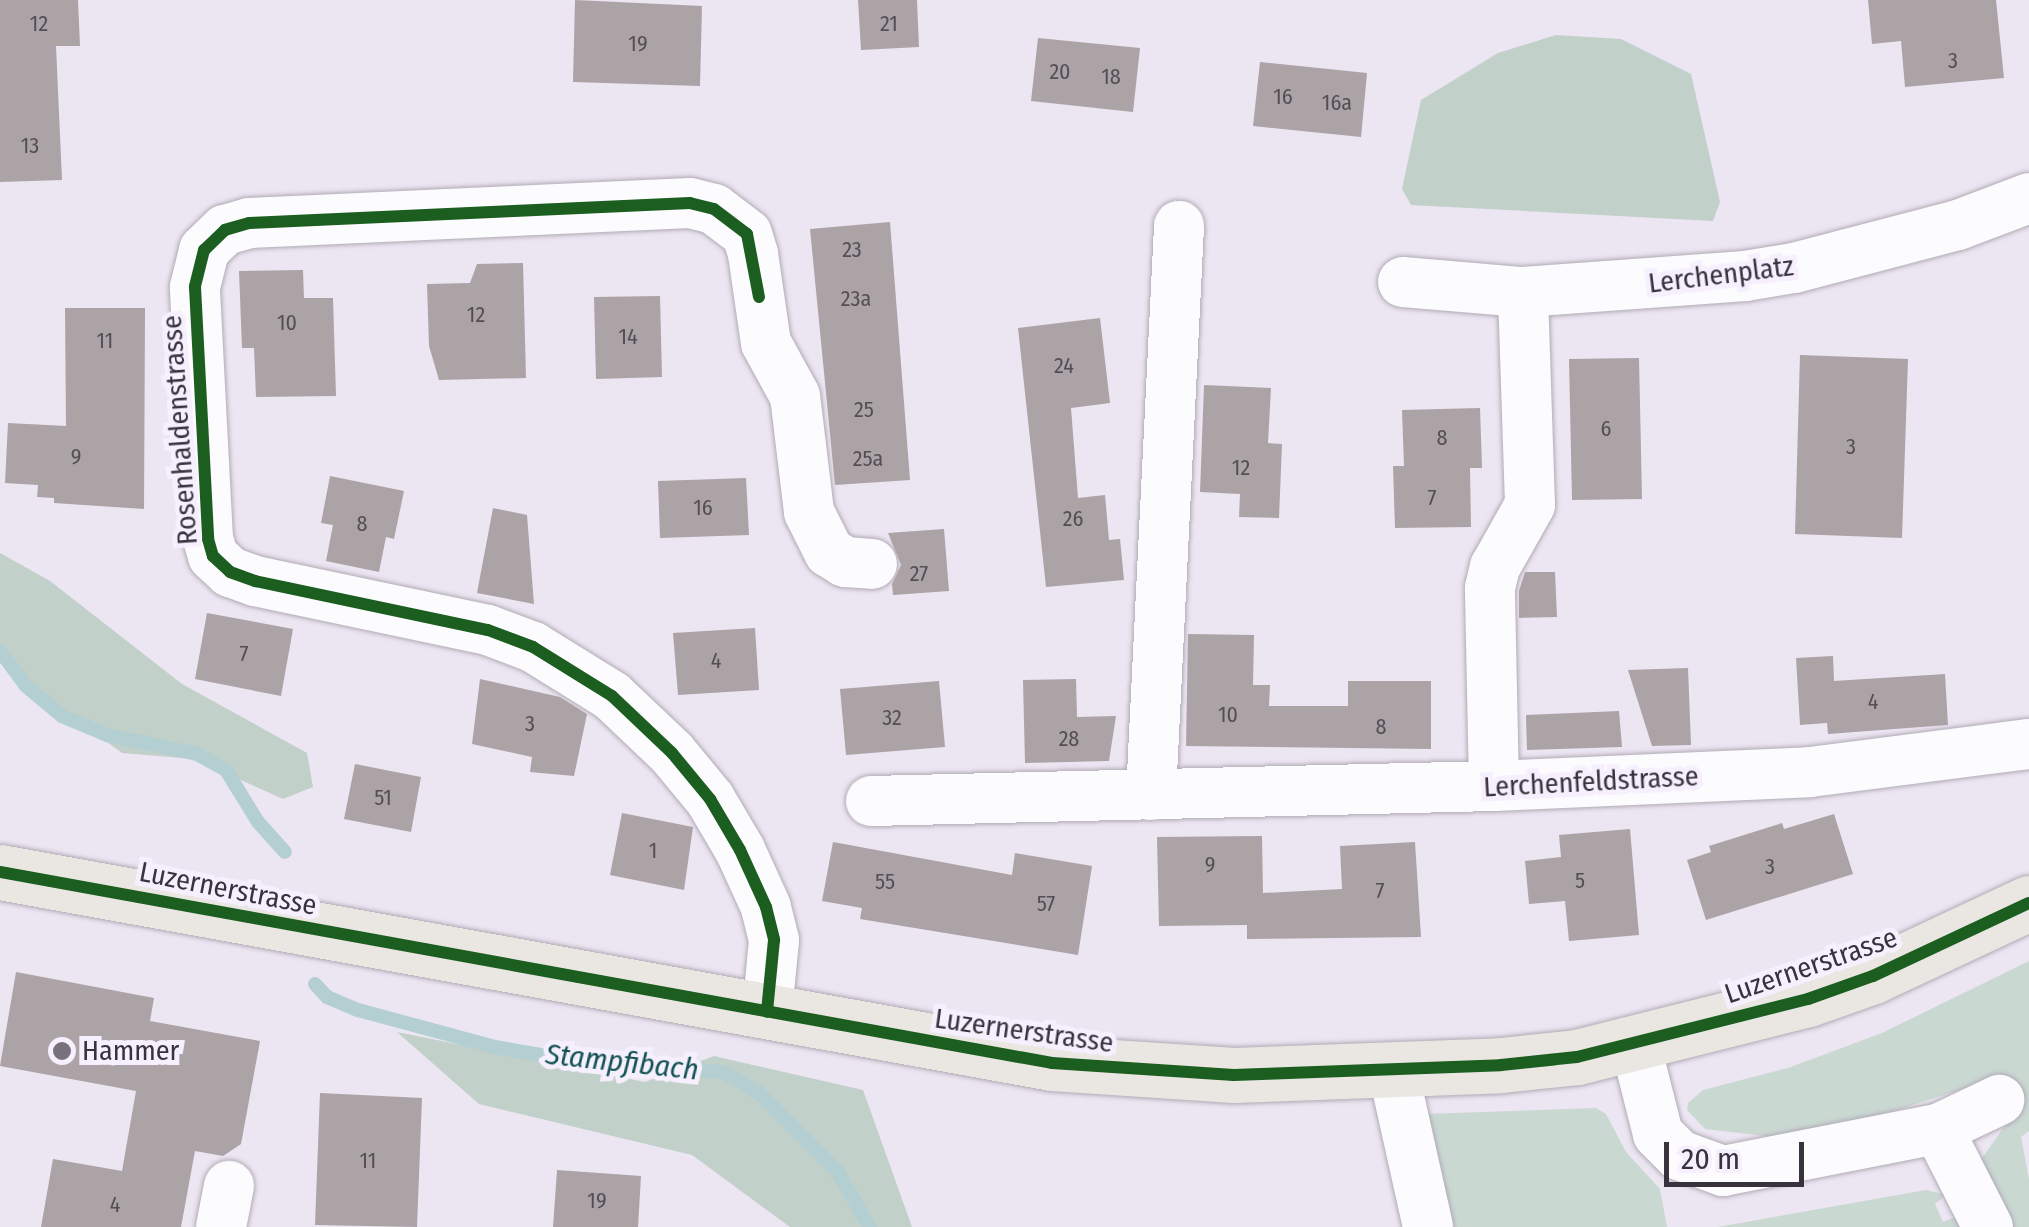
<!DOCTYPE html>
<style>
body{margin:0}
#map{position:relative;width:2029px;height:1227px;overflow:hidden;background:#ece5f2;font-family:"Fira Sans Condensed",sans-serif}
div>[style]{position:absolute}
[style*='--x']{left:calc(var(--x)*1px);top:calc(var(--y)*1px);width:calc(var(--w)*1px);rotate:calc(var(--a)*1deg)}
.green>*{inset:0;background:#cad8d2}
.forest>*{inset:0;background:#c2d0ca}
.stream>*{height:14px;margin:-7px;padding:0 7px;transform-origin:7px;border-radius:7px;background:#b3cfd2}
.building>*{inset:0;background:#aca3a6}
.roads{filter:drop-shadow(0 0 2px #b0abb5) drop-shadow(0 0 2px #b0abb5)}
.minor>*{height:50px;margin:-25px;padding:0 25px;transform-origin:25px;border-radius:25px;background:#fcfbfd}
.major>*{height:55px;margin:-27.5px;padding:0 27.5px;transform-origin:27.5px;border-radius:27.5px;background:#eae7e2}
.cycleway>*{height:12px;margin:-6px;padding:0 6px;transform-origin:6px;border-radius:6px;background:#1b5e20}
.dots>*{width:28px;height:28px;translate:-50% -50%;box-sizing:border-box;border:5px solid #f6effe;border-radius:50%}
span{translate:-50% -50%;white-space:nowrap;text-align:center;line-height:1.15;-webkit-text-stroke:10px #f6effe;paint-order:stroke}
.number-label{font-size:22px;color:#544e56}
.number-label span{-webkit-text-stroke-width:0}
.street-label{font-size:28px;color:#37323b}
.poi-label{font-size:28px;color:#37323b}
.left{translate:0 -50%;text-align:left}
.water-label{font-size:30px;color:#125252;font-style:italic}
.scale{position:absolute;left:1664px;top:1142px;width:140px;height:45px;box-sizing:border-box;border:5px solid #37323b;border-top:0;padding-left:12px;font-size:30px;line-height:35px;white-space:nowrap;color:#37323b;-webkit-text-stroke:8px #f6effe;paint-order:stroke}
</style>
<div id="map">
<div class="green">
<i style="clip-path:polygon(2029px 961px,2029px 1131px,2021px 1137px,2029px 1179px,2029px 1227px,2006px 1227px,1980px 1161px,2012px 1116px,1975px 1085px,1881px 1115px,1782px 1138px,1705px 1129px,1687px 1110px,1688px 1103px,1703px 1090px,1788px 1068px,1882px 1033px)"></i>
<i style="clip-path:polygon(1596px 1108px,1606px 1114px,1626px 1152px,1660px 1189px,1667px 1227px,1440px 1227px,1425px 1114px)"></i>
<i style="clip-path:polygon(1926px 1190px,1946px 1195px,1935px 1204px,1943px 1222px,1958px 1216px,1964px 1227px,1718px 1227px)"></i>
</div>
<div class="forest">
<i style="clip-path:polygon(1556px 35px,1621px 39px,1691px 74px,1720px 202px,1713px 221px,1411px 205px,1402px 189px,1421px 100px,1498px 53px)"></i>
<i style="clip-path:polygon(0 553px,50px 581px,182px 684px,307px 753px,313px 787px,283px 799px,194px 759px,122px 753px,37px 691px,0 650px)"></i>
<i style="clip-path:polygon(397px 1032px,645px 1082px,714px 1056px,863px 1090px,912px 1227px,790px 1227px,692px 1155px,479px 1104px)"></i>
</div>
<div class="stream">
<i style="--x:0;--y:651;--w:44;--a:53.4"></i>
<i style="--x:26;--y:686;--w:47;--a:39.8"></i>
<i style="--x:62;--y:716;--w:49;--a:22.9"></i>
<i style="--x:107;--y:735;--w:92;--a:11.9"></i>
<i style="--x:197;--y:754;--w:33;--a:29"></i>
<i style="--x:226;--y:770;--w:61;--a:58.4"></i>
<i style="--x:258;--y:822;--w:40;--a:48"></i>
<i style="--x:315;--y:984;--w:18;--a:47"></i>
<i style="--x:327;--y:997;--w:34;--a:23"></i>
<i style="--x:358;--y:1010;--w:142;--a:15.1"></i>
<i style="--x:495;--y:1047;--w:88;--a:9.8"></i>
<i style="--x:582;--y:1062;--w:141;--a:4.1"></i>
<i style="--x:723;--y:1072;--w:40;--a:29.7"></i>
<i style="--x:758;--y:1092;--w:112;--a:45"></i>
<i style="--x:837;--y:1171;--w:65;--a:59.5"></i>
</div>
<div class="building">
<i style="clip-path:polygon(0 0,78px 0,80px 46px,56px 46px,62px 180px,0 182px)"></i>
<i style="clip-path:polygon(575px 0,702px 6px,700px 86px,573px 82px)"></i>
<i style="clip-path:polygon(858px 0,917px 0,919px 47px,861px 50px)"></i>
<i style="clip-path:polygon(1868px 0,1996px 0,2004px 78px,1905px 87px,1901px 41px,1872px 44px)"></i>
<i style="clip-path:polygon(1038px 38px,1140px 48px,1133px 112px,1031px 101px)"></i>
<i style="clip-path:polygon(1260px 62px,1367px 73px,1361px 137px,1253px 126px)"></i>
<i style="clip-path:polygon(890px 222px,910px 480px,835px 485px,810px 229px)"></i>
<i style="clip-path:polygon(523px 263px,526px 378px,439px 380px,429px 346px,427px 284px,470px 283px,477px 264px)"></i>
<i style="clip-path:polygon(303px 270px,304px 298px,333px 298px,336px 396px,256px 397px,254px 348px,242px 348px,239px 271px)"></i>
<i style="clip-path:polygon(660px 296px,662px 377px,596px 379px,594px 297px)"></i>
<i style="clip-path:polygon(65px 308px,145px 308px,144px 509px,54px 503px,54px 498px,37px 497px,38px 485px,5px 483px,8px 423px,66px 426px)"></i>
<i style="clip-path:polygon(1100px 318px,1110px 403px,1071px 408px,1078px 498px,1105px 495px,1109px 540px,1120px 539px,1124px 580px,1046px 587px,1018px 328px)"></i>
<i style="clip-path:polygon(1800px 355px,1908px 359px,1902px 538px,1795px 534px)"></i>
<i style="clip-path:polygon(1639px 358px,1642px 499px,1572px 500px,1569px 359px)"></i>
<i style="clip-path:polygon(1204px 385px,1271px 388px,1268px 443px,1282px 444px,1279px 518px,1239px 517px,1240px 494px,1200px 492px)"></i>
<i style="clip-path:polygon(1480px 408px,1482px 468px,1470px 468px,1471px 527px,1395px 528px,1393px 466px,1404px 466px,1402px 410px)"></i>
<i style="clip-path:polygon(330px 476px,404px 491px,394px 539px,386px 537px,379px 572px,326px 561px,333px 525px,321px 523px)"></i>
<i style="clip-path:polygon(746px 478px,749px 535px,660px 538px,658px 481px)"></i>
<i style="clip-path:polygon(493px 508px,527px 515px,534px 604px,477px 593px)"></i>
<i style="clip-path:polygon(944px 529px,949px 591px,893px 595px,892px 584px,901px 565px,888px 533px)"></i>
<i style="clip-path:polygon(1525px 572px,1555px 572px,1557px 617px,1519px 618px,1519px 591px)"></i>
<i style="clip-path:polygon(207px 613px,293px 629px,281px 696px,195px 679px)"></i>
<i style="clip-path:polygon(755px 628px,759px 690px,678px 695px,673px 633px)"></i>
<i style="clip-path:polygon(1188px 634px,1254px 635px,1253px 685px,1270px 685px,1269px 706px,1348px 706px,1348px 681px,1431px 681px,1431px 749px,1186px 746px)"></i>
<i style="clip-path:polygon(1833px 656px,1834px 681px,1945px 674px,1948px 725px,1828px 734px,1827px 723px,1800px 725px,1796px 658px)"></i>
<i style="clip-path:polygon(1688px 668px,1691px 745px,1652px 746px,1628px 670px)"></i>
<i style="clip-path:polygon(480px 679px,560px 697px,587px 714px,574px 776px,530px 772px,532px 757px,472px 744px)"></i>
<i style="clip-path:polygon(1076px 679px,1077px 717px,1116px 716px,1109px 761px,1025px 763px,1023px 680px)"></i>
<i style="clip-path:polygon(939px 681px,945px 747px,846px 755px,840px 689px)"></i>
<i style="clip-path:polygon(1619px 711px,1622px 747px,1527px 750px,1526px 715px)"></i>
<i style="clip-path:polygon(355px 764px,421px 777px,411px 832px,344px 819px)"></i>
<i style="clip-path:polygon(622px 813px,693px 827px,684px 890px,610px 875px)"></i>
<i style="clip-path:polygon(1834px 814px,1853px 874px,1706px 920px,1687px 860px,1711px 852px,1709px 846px,1782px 823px,1784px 829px)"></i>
<i style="clip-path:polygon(1630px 829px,1639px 935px,1569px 941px,1565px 901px,1529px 904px,1525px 861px,1561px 857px,1559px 835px)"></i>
<i style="clip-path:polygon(1262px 836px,1263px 893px,1342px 889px,1340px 846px,1415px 842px,1421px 937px,1247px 939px,1247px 925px,1159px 926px,1157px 837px)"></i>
<i style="clip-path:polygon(833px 842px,1012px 875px,1015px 853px,1092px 866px,1078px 955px,860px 919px,862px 908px,822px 901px)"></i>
<i style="clip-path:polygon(16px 972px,154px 998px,150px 1021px,260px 1041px,241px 1144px,223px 1156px,195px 1151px,181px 1227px,41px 1227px,53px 1159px,122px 1171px,136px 1091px,0 1066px)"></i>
<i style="clip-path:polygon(320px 1093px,422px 1098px,417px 1227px,315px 1225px)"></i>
<i style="clip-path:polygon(557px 1170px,641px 1176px,638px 1227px,553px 1227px)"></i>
</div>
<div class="roads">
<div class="minor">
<i style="--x:1403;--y:282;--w:120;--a:4.8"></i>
<i style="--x:1523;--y:292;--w:223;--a:-4.1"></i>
<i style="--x:1745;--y:276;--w:50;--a:-9.3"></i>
<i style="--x:1794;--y:268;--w:170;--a:-14.7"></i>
<i style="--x:1958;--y:225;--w:76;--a:-20.8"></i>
<i style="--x:1494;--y:786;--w:198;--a:-91.2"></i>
<i style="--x:1490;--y:588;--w:22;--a:-77"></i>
<i style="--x:1495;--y:567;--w:71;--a:-60.6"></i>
<i style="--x:1530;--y:505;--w:213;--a:-91.9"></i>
<i style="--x:1151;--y:795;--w:570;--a:-87.18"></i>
<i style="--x:871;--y:801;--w:623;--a:-1.38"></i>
<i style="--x:1494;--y:786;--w:316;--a:-2.5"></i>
<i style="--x:1810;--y:772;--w:221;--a:-7.3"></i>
<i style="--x:767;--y:1012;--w:72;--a:-84.4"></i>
<i style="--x:774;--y:940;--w:34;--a:-104"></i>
<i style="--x:766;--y:907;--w:63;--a:-114.5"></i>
<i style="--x:740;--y:850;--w:59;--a:-120.5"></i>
<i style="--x:710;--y:799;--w:60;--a:-129.6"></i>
<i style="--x:672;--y:753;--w:83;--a:-136.5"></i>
<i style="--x:612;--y:696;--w:93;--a:-148.2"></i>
<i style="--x:533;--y:647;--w:48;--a:-159.3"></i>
<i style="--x:488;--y:630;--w:238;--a:-168.1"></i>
<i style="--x:255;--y:581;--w:27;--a:-160"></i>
<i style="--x:230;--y:572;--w:23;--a:-137"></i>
<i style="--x:213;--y:556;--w:18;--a:-106"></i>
<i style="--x:208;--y:539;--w:252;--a:-93"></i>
<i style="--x:195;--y:287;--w:38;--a:-76"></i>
<i style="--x:204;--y:250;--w:29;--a:-44"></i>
<i style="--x:225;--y:230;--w:25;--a:-16"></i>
<i style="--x:249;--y:223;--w:441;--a:-2.6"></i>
<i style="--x:690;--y:203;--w:25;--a:14"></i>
<i style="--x:714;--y:209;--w:41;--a:37.1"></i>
<i style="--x:747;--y:234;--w:21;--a:73"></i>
<i style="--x:753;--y:254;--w:90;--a:81.7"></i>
<i style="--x:766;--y:343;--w:60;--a:61.3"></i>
<i style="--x:795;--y:396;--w:117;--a:83.1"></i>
<i style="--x:809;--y:512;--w:45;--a:63.4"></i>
<i style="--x:829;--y:552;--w:19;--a:32"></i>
<i style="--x:845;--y:562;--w:27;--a:4"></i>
<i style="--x:1635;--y:1043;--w:94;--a:75.8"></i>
<i style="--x:1658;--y:1134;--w:30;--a:45"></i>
<i style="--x:1679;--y:1155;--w:47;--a:20"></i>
<i style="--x:1723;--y:1171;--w:219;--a:-11.1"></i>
<i style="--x:1938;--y:1129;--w:68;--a:-25.4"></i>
<i style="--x:1393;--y:1070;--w:161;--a:77.4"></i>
<i style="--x:1938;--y:1129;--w:110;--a:63"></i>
<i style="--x:221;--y:1227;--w:42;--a:-79"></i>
</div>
<div class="major">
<i style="--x:0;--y:872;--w:1069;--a:10.29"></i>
<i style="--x:1052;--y:1063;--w:182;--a:3.8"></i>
<i style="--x:1234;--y:1075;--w:267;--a:-2.1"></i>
<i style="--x:1501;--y:1065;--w:76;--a:-6"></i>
<i style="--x:1577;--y:1057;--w:238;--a:-14.1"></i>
<i style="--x:1808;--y:999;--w:69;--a:-19.5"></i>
<i style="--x:1873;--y:976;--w:172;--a:-25.1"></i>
</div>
</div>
<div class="cycleway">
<i style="--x:759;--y:297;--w:64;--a:-100.8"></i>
<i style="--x:747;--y:234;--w:41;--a:-142.9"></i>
<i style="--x:714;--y:209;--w:25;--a:-166"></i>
<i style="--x:690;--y:203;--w:441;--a:177.4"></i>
<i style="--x:249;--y:223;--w:25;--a:164"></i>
<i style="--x:225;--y:230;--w:29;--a:136"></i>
<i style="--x:204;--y:250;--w:38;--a:104"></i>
<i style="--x:195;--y:287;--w:252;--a:87"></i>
<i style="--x:208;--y:539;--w:18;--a:74"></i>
<i style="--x:213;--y:556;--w:23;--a:43"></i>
<i style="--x:230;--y:572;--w:27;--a:20"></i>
<i style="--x:255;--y:581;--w:238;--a:11.9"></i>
<i style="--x:488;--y:630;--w:48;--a:20.7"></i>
<i style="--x:533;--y:647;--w:93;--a:31.8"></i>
<i style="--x:612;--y:696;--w:83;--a:43.5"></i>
<i style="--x:672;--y:753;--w:60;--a:50.4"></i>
<i style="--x:710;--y:799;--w:59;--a:59.5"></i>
<i style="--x:740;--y:850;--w:63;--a:65.5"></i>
<i style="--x:766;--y:907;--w:34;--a:76"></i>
<i style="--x:774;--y:940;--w:72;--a:95.6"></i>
<i style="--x:0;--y:872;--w:1069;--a:10.29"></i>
<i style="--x:1052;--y:1063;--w:182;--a:3.8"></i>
<i style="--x:1234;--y:1075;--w:267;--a:-2.1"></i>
<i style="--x:1501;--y:1065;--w:76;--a:-6"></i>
<i style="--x:1577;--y:1057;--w:238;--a:-14.1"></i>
<i style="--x:1808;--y:999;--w:69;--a:-19.5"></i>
<i style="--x:1873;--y:976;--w:172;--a:-25.1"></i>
</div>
<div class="dots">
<i style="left:62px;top:1051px;background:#76717b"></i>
</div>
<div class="number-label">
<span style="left:39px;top:24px">12</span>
<span style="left:889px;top:24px">21</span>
<span style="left:638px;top:44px">19</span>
<span style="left:1953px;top:61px">3</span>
<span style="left:1060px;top:72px">20</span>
<span style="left:1111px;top:77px">18</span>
<span style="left:1283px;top:97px">16</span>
<span style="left:1337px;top:103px">16a</span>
<span style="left:30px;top:146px">13</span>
<span style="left:852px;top:250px">23</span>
<span style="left:856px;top:299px">23a</span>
<span style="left:476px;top:315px">12</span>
<span style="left:287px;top:323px">10</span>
<span style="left:628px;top:337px">14</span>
<span style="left:105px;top:341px">11</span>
<span style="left:1064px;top:366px">24</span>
<span style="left:864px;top:410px">25</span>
<span style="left:1606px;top:429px">6</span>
<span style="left:1442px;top:438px">8</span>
<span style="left:1851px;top:447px">3</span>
<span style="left:76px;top:457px">9</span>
<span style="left:868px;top:459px">25a</span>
<span style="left:1241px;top:468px">12</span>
<span style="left:1432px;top:498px">7</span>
<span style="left:703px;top:508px">16</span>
<span style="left:1073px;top:519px">26</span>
<span style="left:362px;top:524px">8</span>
<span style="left:919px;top:574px">27</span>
<span style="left:244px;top:654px">7</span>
<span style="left:716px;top:661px">4</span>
<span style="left:1873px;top:702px">4</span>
<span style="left:1228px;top:715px">10</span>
<span style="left:892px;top:718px">32</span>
<span style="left:530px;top:724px">3</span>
<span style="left:1381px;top:727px">8</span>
<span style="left:1069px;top:739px">28</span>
<span style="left:383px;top:798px">51</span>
<span style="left:653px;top:851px">1</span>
<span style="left:1210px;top:865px">9</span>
<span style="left:1770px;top:867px">3</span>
<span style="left:1580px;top:881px">5</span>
<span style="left:885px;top:882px">55</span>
<span style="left:1380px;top:891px">7</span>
<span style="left:1046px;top:904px">57</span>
<span style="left:368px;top:1161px">11</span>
<span style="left:597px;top:1201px">19</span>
<span style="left:115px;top:1205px">4</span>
</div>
<div class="street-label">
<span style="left:1721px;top:275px;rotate:-7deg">Lerchenplatz</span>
<span style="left:180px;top:430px;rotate:-94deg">Rosenhaldenstrasse</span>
<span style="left:1591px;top:782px;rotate:-3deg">Lerchenfeldstrasse</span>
<span style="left:228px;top:889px;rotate:11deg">Luzernerstrasse</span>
<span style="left:1811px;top:966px;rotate:-19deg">Luzernerstrasse</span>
<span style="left:1024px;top:1031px;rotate:8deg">Luzernerstrasse</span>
</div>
<div class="poi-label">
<span class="left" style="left:82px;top:1051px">Hammer</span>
</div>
<div class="water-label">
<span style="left:622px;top:1062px;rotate:6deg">Stampfibach</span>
</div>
<div class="scale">20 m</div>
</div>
